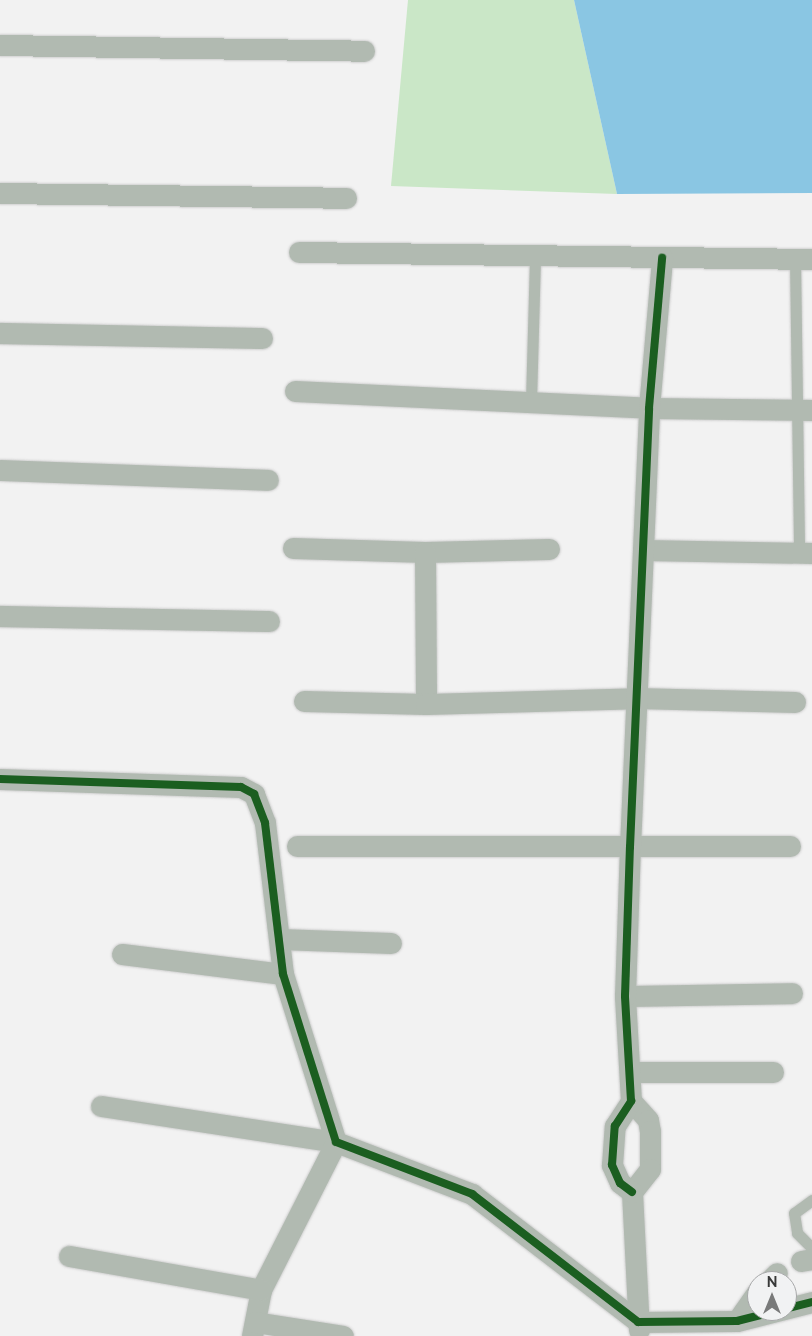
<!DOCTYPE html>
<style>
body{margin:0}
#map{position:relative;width:812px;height:1336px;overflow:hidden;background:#f2f2f2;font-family:Raleway,sans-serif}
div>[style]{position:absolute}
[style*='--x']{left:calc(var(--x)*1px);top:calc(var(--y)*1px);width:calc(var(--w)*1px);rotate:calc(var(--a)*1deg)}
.green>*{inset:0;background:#cae7c7}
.water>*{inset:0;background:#8ac6e3}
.roads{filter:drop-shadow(0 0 1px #cdcdcd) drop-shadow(0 0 1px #cdcdcd)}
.lane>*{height:11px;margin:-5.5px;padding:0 5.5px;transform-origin:5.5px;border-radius:5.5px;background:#b1bab1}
.street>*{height:21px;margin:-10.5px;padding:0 10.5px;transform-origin:10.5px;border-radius:10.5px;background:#b1bab1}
.cycleway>*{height:8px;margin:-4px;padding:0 4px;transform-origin:4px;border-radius:4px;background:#1b5e20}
span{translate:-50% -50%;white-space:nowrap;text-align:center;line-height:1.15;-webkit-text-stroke:4.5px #f1f2f3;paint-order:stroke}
.north{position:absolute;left:747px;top:1271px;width:50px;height:50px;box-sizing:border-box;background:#f1f2f3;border:1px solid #a7a8a9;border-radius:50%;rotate:0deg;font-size:14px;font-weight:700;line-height:20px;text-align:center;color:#383939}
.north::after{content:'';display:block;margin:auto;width:18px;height:22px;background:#797a7a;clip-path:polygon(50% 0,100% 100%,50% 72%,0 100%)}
</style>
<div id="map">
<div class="green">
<i style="clip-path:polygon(408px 0,574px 0,617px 194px,391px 186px)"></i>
</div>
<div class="water">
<i style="clip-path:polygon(574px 0,812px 0,812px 193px,617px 194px)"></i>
</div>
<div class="roads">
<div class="lane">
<i style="--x:795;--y:258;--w:295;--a:89.2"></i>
<i style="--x:531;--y:401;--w:144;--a:-88.4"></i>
<i style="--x:812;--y:1200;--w:22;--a:144"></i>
<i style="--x:794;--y:1213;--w:20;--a:81"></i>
<i style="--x:797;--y:1233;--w:21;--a:45"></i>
</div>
<div class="street">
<i style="--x:0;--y:45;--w:364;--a:0.9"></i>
<i style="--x:0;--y:193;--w:346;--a:0.8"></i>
<i style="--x:299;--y:252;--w:513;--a:0.78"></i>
<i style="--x:0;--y:333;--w:262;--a:1.1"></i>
<i style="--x:295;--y:391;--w:354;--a:2.7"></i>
<i style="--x:649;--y:408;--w:163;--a:0.7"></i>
<i style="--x:0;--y:470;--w:268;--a:2.1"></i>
<i style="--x:293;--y:548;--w:132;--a:1.7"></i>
<i style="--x:425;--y:552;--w:124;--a:-1.4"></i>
<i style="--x:643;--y:550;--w:169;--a:1"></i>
<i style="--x:425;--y:552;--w:152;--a:89.6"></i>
<i style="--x:0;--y:616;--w:269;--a:1.1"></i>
<i style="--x:304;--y:701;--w:122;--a:1.4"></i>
<i style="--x:426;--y:704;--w:210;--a:-1.6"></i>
<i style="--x:636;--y:698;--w:159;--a:1.4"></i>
<i style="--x:0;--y:779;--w:241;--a:1.9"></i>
<i style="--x:241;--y:787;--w:15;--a:28"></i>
<i style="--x:254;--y:794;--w:31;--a:69"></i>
<i style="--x:265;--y:823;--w:152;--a:83.2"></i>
<i style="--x:283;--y:974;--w:176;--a:72.5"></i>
<i style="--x:336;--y:1142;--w:146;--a:20.9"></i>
<i style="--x:472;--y:1194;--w:210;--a:37.6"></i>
<i style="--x:638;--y:1322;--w:99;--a:-0.6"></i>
<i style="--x:737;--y:1321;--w:77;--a:-14.2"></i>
<i style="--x:297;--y:846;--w:493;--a:0"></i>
<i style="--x:280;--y:939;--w:111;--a:2.1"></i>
<i style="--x:122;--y:954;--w:162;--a:7.1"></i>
<i style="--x:625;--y:996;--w:167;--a:-1"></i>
<i style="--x:630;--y:1072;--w:143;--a:0"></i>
<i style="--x:631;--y:1101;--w:25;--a:48"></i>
<i style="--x:648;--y:1120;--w:11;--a:80"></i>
<i style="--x:650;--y:1131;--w:38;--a:90"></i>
<i style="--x:650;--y:1169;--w:29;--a:128"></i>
<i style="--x:632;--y:1192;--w:138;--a:87.1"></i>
<i style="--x:101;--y:1106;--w:238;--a:8.7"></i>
<i style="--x:336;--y:1142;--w:166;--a:116.9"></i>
<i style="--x:261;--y:1290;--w:47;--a:101.1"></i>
<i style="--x:632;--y:1192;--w:15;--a:-143"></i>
<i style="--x:620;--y:1183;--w:20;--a:-114"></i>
<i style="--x:612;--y:1165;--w:39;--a:-86"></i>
<i style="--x:615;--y:1126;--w:30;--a:-57"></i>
<i style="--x:631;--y:1101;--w:105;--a:-93.3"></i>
<i style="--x:625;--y:996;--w:149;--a:-88.1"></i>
<i style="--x:630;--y:847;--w:439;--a:-87.5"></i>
<i style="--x:649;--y:408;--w:151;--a:-85"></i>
<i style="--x:69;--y:1256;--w:195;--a:10"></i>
<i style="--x:801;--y:1261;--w:11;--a:-10"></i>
<i style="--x:769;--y:1281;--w:11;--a:-45"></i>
<i style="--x:737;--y:1321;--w:35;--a:-55"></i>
<i style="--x:255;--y:1322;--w:89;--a:9"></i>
</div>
</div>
<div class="cycleway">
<i style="--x:0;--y:779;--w:241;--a:1.9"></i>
<i style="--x:241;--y:787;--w:15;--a:28"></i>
<i style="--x:254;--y:794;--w:31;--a:69"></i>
<i style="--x:265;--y:823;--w:152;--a:83.2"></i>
<i style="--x:283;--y:974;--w:176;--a:72.5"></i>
<i style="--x:336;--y:1142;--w:146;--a:20.9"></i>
<i style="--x:472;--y:1194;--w:210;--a:37.6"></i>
<i style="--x:638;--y:1322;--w:99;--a:-0.6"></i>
<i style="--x:737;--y:1321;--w:77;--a:-14.2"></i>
<i style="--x:632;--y:1192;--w:15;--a:-143"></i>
<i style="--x:620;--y:1183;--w:20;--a:-114"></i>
<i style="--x:612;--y:1165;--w:39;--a:-86"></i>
<i style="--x:615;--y:1126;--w:30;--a:-57"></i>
<i style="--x:631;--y:1101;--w:105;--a:-93.3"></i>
<i style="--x:625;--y:996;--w:149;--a:-88.1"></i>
<i style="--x:630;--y:847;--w:439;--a:-87.5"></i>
<i style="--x:649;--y:408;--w:151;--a:-85"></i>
</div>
<div class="north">N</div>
</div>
